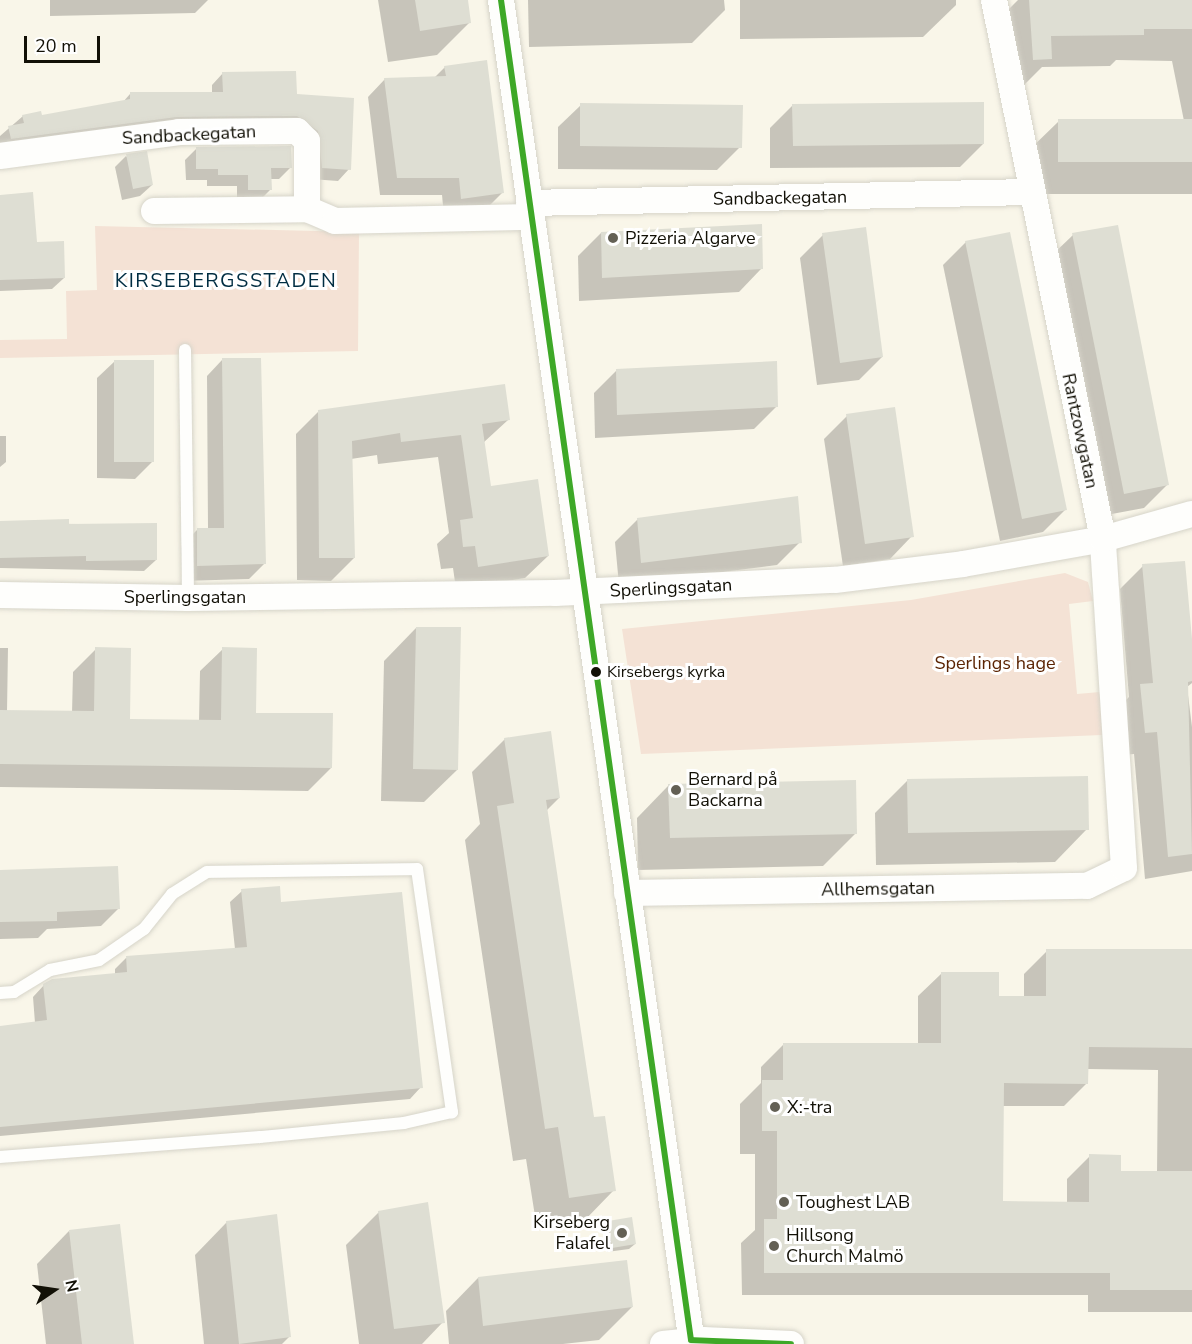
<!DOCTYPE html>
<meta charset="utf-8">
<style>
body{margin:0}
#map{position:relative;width:1192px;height:1344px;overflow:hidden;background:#f9f6e9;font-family:"Nunito Sans",sans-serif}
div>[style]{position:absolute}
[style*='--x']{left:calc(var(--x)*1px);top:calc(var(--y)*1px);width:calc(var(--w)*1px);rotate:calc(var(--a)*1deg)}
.green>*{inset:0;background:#f4e2d5}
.shadow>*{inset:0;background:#0003}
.building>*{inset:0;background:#deded3}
.roads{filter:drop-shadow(0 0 2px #d6d4c9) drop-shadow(0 0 2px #d6d4c9)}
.lane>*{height:12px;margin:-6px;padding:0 6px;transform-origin:6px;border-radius:6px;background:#fefefc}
.street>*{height:26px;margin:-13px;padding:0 13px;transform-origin:13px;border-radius:13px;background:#fefefc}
.bus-1>*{height:6px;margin:-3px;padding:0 3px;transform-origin:3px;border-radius:3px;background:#3ea827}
.dots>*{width:16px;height:16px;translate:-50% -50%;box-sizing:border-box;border:3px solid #fff;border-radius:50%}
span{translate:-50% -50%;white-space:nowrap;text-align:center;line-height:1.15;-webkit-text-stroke:6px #fff;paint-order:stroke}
.bus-label{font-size:16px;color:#121006}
.left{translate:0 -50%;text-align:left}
.street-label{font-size:18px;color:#121006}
.poi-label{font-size:18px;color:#121006}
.right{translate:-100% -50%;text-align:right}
.park-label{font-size:18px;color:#5b2403}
.neighbourhood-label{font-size:20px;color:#002d42;letter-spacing:1.5px}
.north{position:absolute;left:24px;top:1260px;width:60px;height:60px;-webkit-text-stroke:4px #fff;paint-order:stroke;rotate:77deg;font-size:16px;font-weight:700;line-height:24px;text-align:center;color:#121006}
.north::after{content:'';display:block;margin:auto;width:21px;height:27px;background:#121006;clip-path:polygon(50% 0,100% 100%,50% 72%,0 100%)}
.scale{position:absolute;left:24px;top:36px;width:76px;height:27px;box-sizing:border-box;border:3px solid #121006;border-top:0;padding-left:8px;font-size:18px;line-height:21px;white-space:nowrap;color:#121006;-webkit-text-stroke:4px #fff;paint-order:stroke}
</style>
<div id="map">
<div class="green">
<i style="clip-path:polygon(95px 226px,359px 232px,358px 351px,0 358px,0 340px,67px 339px,66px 291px,97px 290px)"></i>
<i style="clip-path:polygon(1065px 573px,1088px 582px,1093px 601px,1069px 604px,1077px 694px,1100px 692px,1102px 735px,641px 754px,622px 629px,911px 600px)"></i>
</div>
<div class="shadow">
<i style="clip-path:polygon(50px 0,208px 0,195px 13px,50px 16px)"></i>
<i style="clip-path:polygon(378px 0,466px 0,470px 22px,437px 55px,388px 62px)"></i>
<i style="clip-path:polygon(528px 0,724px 0,725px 10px,692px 43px,529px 47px)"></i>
<i style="clip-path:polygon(740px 0,956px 0,956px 5px,923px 37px,740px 39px)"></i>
<i style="clip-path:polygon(1018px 0,1192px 0,1192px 194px,1026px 194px,1026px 153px,1059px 121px,1184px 121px,1172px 61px,1116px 60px,1110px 66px,1042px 67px,1019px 90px,998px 20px)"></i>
<i style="clip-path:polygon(445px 67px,502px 193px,485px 210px,444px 216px,442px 195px,380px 195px,368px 97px,385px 79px,434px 78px)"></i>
<i style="clip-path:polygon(223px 73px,295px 96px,349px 169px,338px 181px,311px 179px,285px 127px,0 150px,0 136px,23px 116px,41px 117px,123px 102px,130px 94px,212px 93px,212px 85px)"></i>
<i style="clip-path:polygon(581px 105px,740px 147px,717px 170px,558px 169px,558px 127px)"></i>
<i style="clip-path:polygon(793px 105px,983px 144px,960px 167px,770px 168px,770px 128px)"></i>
<i style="clip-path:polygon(197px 148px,291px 167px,279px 179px,270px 179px,270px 190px,259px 201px,237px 201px,237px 186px,207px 186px,207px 180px,186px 180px,185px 160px)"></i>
<i style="clip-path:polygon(126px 156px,152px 185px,140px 196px,122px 200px,115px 167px)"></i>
<i style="clip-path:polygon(0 196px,64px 278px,52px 289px,0 291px)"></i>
<i style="clip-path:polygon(601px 233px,761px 269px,739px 292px,579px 301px,578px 256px)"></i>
<i style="clip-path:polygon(823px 235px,882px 357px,859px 380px,817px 385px,800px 258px)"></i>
<i style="clip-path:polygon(1073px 235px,1167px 485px,1144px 508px,1101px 516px,1050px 257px)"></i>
<i style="clip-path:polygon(966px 242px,1066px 509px,1043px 532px,1000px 541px,943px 265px)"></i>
<i style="clip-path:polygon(222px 360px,265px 563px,249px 579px,182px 581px,181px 546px,197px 530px,208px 530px,207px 376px)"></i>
<i style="clip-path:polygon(115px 361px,153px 461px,135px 479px,97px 478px,97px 378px)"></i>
<i style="clip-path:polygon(617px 370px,777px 406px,754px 429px,595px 438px,594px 393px)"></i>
<i style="clip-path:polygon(319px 411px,508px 420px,483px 443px,489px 487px,548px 556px,525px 578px,456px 589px,453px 568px,441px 569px,437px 544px,449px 533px,438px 457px,378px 464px,377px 455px,351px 459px,354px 558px,331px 581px,297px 580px,296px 434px)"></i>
<i style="clip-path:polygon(847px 416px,912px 536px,890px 559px,843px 566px,824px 439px)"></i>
<i style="clip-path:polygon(0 436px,6px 436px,6px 462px,0 467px)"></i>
<i style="clip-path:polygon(638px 519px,800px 542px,777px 565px,619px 585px,615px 542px)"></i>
<i style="clip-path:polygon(0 523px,155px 525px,156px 560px,144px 571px,0 568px)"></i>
<i style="clip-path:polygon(1143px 566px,1192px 656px,1192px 683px,1187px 687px,1192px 727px,1192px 871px,1145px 879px,1134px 754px,1122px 755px,1118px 708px,1129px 697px,1120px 589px)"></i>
<i style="clip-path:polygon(416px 628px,457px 770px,424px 802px,381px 801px,384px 661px)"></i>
<i style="clip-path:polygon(0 648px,8px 648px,7px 712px,72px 713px,73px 672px,96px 649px,129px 721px,199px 722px,200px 671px,223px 649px,255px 714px,331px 768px,308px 791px,0 787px)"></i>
<i style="clip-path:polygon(505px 739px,559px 798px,546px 811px,592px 1119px,614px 1190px,582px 1223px,537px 1229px,526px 1159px,513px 1161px,465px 840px,480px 824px,472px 772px)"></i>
<i style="clip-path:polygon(908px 780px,1087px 829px,1055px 862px,876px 865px,875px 813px)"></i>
<i style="clip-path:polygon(669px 785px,855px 834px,823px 866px,638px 870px,637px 818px)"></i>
<i style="clip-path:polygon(0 872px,118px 909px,101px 926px,47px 929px,38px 938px,0 939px)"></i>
<i style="clip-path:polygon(242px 891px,280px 903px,421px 1087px,410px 1099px,0 1136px,0 1027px,35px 1023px,33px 997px,44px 985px,115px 974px,115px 969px,126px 958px,235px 949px,230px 902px)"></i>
<i style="clip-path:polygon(evenodd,1047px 951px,1192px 951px,1192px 1312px,1088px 1312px,1088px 1295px,742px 1295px,741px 1243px,755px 1230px,755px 1154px,740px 1154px,740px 1104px,761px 1083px,761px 1067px,784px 1044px,918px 1044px,918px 996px,941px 974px,998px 997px,1024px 997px,1024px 974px,1047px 951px,1087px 1069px,1158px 1070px,1157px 1173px,1120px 1172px,1090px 1156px,1067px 1179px,1067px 1203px,1001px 1202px,1002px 1106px,1064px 1106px,1087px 1083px,1087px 1069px)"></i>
<i style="clip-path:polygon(379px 1212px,443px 1322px,422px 1344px,359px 1344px,346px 1245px)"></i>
<i style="clip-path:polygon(227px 1222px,289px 1337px,282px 1344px,204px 1344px,195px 1255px)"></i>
<i style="clip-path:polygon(609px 1222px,635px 1244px,629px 1249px,607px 1252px,603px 1228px)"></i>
<i style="clip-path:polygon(69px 1231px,132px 1344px,46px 1344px,37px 1264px)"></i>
<i style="clip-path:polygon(478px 1278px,632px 1307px,599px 1340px,563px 1344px,449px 1344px,446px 1311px)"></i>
</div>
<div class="building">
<i style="clip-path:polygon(415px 0,468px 0,471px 23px,420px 31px)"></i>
<i style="clip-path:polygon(1029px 0,1192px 0,1192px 29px,1144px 29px,1144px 35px,1051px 36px,1052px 59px,1033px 60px)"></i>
<i style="clip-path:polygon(487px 60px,504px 193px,461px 199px,459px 178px,397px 178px,384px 78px,446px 76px,444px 66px)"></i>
<i style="clip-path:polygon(296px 71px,297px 94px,354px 98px,351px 170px,322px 168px,318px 131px,297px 116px,177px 117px,11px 139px,8px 126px,24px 123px,22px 115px,41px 111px,42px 115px,130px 99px,130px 92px,223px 92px,222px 72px)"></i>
<i style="clip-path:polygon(984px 102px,984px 144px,793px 146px,792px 104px)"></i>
<i style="clip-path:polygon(580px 103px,743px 105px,742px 148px,580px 146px)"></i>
<i style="clip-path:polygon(1058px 119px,1192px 119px,1192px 162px,1058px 162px)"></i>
<i style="clip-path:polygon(196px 147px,291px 146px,292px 168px,271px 168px,272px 190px,248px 190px,248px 175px,218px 175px,218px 169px,196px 169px)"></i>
<i style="clip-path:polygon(147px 151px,153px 185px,133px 189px,126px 154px)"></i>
<i style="clip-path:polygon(33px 192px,37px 242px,64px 241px,65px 278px,0 280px,0 195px)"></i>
<i style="clip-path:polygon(762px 224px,763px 269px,602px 278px,601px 232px)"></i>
<i style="clip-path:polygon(1118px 225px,1169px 485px,1124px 494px,1072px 233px)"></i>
<i style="clip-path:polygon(866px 227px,883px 357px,840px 363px,822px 233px)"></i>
<i style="clip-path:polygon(1010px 232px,1067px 510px,1022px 519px,965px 241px)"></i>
<i style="clip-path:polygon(222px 358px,261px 358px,266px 564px,197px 566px,197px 528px,224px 528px)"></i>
<i style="clip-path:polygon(114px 360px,154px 360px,154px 462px,114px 462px)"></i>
<i style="clip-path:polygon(777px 361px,778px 407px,617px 415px,616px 369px)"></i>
<i style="clip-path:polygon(505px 384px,510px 420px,482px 424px,491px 486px,538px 479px,549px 556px,478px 567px,475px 546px,463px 547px,460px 520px,473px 518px,461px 435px,401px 442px,400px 433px,352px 441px,355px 558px,319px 558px,318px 410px)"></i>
<i style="clip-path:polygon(895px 407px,914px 537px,865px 544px,846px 414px)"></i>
<i style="clip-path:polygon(798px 496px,802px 543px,641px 563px,637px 518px)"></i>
<i style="clip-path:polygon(69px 519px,69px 524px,157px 523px,157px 560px,86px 561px,86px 556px,0 558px,0 521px)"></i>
<i style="clip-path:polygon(1185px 561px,1192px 639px,1192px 681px,1188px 682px,1192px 854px,1168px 857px,1157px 732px,1145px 733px,1140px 684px,1153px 683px,1142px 564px)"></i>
<i style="clip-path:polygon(416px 627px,461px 627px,458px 770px,413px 769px)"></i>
<i style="clip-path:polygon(95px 647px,131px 648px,130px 719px,221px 720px,222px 647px,257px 648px,256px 713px,333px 713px,332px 768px,0 764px,0 710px,94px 711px)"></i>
<i style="clip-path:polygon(551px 731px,560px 798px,546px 800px,594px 1117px,605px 1116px,616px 1191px,569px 1198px,558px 1127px,545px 1129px,497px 806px,514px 803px,504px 738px)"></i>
<i style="clip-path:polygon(1088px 776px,1089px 830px,908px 833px,907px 779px)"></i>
<i style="clip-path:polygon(856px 780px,857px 834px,670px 838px,668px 784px)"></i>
<i style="clip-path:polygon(118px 866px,120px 909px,57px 912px,57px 921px,0 922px,0 870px)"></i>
<i style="clip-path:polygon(280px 886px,281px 902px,402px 892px,423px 1088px,0 1127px,0 1026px,47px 1020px,43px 984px,52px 979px,127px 972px,126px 956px,247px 947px,241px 889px)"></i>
<i style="clip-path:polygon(1046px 949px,1192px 949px,1192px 1048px,1089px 1047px,1088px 1084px,1004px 1083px,1003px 1201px,1089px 1202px,1089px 1154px,1121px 1155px,1121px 1171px,1192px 1171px,1192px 1290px,1110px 1290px,1110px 1273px,764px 1273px,764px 1219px,777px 1219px,777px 1131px,762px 1131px,762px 1080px,783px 1080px,783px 1043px,941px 1043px,941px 972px,999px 972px,999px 996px,1046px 996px)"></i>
<i style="clip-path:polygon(428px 1202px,445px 1323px,394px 1329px,378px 1211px)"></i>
<i style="clip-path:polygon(277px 1214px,291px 1337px,239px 1344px,226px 1221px)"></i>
<i style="clip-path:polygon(632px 1217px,636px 1244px,612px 1248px,608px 1221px)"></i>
<i style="clip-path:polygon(120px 1224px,134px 1344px,82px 1344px,69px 1230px)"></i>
<i style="clip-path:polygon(627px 1260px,633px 1307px,483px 1326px,478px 1277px)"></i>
</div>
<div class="roads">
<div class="lane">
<i style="--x:185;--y:350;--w:248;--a:89.3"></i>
<i style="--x:0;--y:993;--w:14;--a:-4"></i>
<i style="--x:14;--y:992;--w:42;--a:-31.4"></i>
<i style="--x:50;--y:970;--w:50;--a:-11.5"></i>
<i style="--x:99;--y:960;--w:55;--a:-34.6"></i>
<i style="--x:144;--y:929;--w:45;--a:-51.3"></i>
<i style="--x:172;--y:894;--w:41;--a:-32.2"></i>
<i style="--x:207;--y:872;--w:210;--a:-0.8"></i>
<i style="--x:417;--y:869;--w:246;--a:81.8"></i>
<i style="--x:452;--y:1112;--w:49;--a:167.1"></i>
<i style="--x:404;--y:1123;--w:145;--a:174.4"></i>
<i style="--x:260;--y:1137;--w:261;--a:175.6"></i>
</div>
<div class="street">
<i style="--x:501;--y:0;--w:1358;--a:81.91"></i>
<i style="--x:0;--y:156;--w:181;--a:-7.6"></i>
<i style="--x:179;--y:132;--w:118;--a:-0.5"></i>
<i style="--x:297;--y:131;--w:14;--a:45"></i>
<i style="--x:307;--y:141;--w:68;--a:90"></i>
<i style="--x:529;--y:203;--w:501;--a:-1.26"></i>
<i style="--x:154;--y:211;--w:153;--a:-0.7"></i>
<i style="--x:307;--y:209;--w:30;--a:23"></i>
<i style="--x:335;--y:221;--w:196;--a:-1.2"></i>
<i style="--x:0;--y:595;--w:188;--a:0.9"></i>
<i style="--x:188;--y:598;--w:367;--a:-0.8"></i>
<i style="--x:555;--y:593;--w:280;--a:-2.7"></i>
<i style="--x:835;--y:580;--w:129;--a:-7.1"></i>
<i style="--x:963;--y:564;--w:142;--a:-10.1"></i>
<i style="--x:1103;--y:539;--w:92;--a:-15.7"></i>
<i style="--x:627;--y:893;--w:460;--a:-0.9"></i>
<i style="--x:1087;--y:886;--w:41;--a:-25.9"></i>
<i style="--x:1124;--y:868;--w:330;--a:-93.7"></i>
<i style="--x:1103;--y:539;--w:550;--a:-101.43"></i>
<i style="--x:663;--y:1344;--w:40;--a:-5.7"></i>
<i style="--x:703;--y:1340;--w:88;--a:2.6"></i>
</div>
</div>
<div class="bus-1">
<i style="--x:501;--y:0;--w:1353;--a:81.93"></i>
<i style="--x:691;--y:1340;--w:100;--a:2.3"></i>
</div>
<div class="dots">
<i style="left:613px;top:238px;background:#636055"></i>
<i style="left:596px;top:672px;background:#121006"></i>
<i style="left:676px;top:790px;background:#636055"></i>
<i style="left:775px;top:1107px;background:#636055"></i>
<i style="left:784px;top:1202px;background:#636055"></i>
<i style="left:622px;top:1233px;background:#636055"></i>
<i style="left:774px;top:1246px;background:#636055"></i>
</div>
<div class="bus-label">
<span class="left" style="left:607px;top:672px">Kirsebergs kyrka</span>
</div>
<div class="street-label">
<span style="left:189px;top:135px;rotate:-3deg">Sandbackegatan</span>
<span style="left:780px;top:198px;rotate:-1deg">Sandbackegatan</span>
<span style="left:1080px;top:431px;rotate:78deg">Rantzowgatan</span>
<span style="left:671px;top:588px;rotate:-3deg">Sperlingsgatan</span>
<span style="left:185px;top:597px">Sperlingsgatan</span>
<span style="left:878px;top:889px;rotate:-1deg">Allhemsgatan</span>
</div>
<div class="poi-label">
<span class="left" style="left:625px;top:238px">Pizzeria Algarve</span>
<span class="left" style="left:688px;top:790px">Bernard på<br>Backarna</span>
<span class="left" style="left:787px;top:1107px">X:-tra</span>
<span class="left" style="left:796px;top:1202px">Toughest LAB</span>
<span class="right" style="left:610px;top:1233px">Kirseberg<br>Falafel</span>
<span class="left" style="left:786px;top:1246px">Hillsong<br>Church Malmö</span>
</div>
<div class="park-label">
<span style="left:995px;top:663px">Sperlings hage</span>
</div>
<div class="neighbourhood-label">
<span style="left:226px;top:280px">KIRSEBERGSSTADEN</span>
</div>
<div class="north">N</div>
<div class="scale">20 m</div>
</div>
